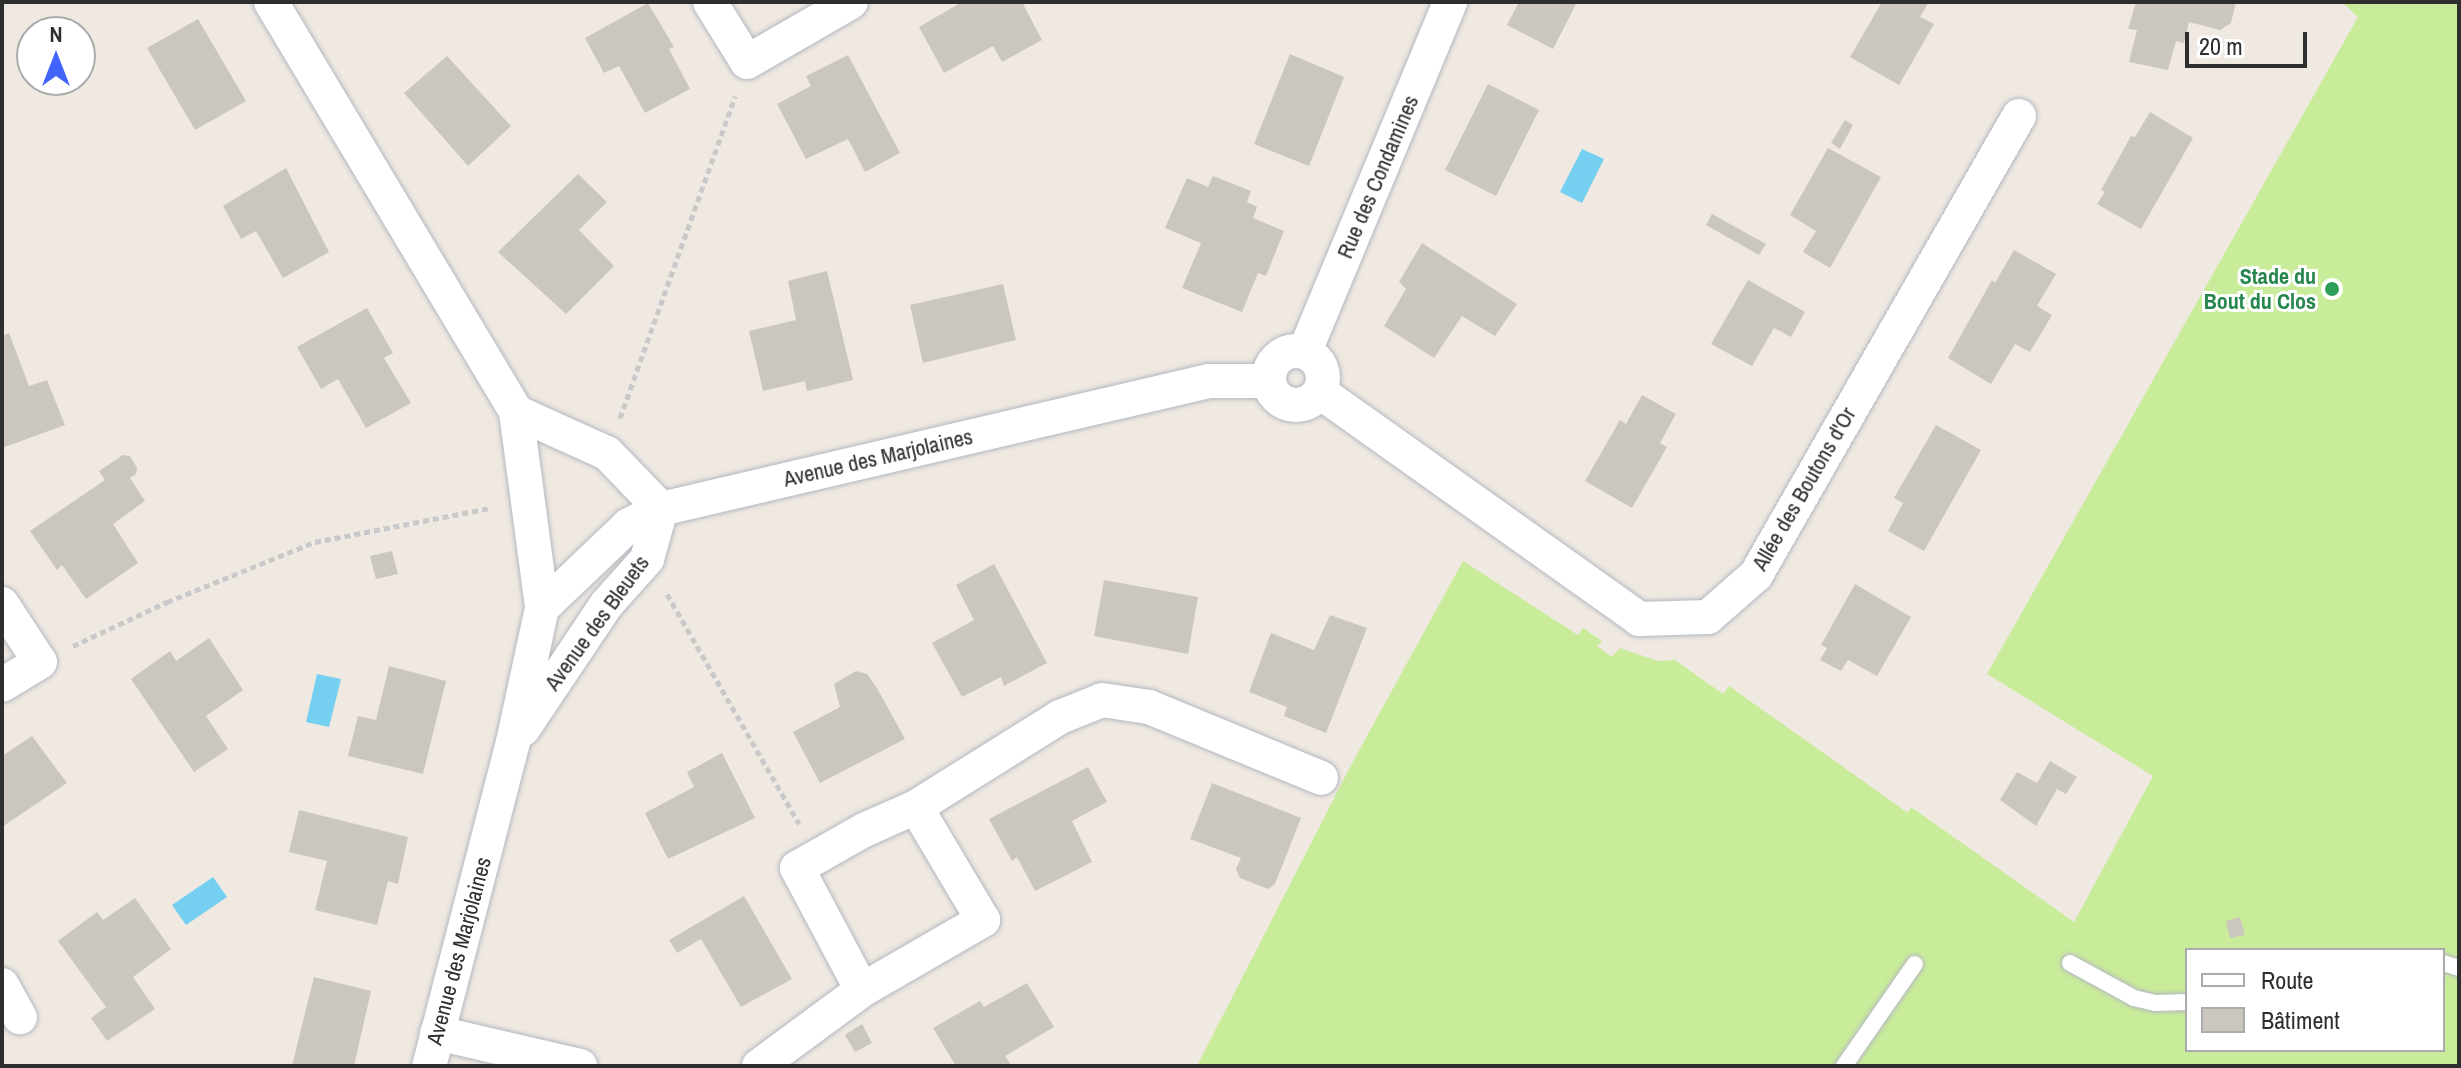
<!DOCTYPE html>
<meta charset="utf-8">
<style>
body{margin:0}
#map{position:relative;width:2461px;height:1068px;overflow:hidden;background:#efe9e1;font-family:"Archivo Narrow",sans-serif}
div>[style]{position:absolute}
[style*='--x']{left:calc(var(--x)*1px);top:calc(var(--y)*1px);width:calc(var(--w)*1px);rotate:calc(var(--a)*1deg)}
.pitch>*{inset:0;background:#c9ec9a}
.water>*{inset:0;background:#75cff0}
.building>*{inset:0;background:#cbc7bf}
.path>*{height:5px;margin-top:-2.5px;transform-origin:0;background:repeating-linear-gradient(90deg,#c9c9c9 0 6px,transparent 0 10px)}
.roads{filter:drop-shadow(0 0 2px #b4b7c1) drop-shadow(0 0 2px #b4b7c1)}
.service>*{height:16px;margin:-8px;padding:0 8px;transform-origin:8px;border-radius:8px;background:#fff}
.minor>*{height:34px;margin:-17px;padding:0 17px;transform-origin:17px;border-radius:17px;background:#fff}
.minor>.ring{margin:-17px;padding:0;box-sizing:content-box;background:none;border:34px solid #fff;border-radius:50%}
.dots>*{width:22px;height:22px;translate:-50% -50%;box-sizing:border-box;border:4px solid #fff;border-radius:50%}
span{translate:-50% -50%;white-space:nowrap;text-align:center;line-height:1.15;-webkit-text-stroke:6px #fff;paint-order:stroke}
.street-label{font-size:22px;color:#2e2e2e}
.leisure-label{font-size:22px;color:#27864d;font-weight:700}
.right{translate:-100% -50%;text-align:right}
.frame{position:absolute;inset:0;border:4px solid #2e2e2e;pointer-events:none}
.legend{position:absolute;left:2185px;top:948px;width:260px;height:104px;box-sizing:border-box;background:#fff;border:2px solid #ababab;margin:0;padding:10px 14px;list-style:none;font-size:24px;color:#2e2e2e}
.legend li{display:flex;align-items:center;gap:16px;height:40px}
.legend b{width:40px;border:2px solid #ababab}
.north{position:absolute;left:16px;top:16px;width:80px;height:80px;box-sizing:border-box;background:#fff;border:2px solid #ababab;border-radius:50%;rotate:0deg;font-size:22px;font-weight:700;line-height:32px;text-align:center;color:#2e2e2e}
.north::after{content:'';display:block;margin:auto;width:28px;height:36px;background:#4264fb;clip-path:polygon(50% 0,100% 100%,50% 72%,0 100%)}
.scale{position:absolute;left:2185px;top:32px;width:122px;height:36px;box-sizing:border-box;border:4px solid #2e2e2e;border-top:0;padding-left:10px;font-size:24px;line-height:28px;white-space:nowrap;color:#2e2e2e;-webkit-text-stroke:6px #fff;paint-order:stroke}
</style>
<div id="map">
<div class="pitch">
<i style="clip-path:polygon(evenodd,2342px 2px,2459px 2px,2459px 1066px,1197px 1066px,1350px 767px,1463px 561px,1578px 635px,1583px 628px,1602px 641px,1597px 646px,1612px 657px,1620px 648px,1658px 661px,1675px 660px,1723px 694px,1729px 686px,1908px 813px,1911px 807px,2074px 922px,2153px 776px,1987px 674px,2358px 17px,2342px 2px,2187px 950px,2443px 950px,2443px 1050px,2187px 1050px,2187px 950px)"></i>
</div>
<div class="water">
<i style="clip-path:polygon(1582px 149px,1604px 159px,1582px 203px,1560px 192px)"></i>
<i style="clip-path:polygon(317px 674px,341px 679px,329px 727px,306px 722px)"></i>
<i style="clip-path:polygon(213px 877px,227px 897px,186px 925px,172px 905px)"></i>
</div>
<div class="building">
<i style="clip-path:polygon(962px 2px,1022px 2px,1042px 40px,1002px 62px,993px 46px,944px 73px,919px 27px)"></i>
<i style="clip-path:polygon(1519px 2px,1577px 2px,1553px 49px,1507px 25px)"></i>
<i style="clip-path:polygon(1882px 2px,1929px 2px,1920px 17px,1934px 24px,1899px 85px,1850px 57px)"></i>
<i style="clip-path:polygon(2136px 2px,2236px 2px,2231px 23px,2220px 30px,2189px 22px,2184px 43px,2176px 41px,2168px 70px,2129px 62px,2137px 30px,2128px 29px)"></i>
<i style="clip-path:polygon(648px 3px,674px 47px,669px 49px,690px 89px,645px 113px,619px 66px,604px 73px,585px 38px)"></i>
<i style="clip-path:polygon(198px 19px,246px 101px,195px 130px,147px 48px)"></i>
<i style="clip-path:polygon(1290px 54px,1344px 77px,1309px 166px,1254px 144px)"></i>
<i style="clip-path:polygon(848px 55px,900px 153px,865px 172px,848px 139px,806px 159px,777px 104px,811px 86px,806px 76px)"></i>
<i style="clip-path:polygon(447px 56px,511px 126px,468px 166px,404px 93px)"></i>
<i style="clip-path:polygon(1488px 84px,1539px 110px,1496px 196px,1445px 170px)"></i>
<i style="clip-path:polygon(2150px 112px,2193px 138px,2141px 229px,2097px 204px,2105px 192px,2101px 190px,2131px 136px,2135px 137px)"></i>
<i style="clip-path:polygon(1845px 120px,1853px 125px,1840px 149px,1831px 143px)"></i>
<i style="clip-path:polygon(1828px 148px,1881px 177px,1830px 268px,1803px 252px,1816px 231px,1790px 215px)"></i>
<i style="clip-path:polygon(286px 168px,329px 252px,283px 278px,256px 231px,241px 239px,223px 206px)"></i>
<i style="clip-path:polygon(578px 174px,607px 202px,579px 230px,614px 266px,566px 314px,498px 252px)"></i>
<i style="clip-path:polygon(1213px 176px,1251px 191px,1247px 202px,1257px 207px,1253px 218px,1284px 231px,1266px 276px,1258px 273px,1242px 312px,1182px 288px,1201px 243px,1165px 228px,1187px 178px,1208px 187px)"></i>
<i style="clip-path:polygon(1712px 214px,1766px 244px,1759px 255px,1706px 225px)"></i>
<i style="clip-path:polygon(1422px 243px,1517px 304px,1495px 336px,1462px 316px,1434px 358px,1384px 326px,1406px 289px,1399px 282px)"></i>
<i style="clip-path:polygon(2014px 250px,2056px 274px,2037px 306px,2052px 315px,2030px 352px,2015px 344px,1991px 384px,1948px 358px,1992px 280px,1995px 283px)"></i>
<i style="clip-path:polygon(827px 271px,853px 380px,807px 391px,805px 381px,763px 391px,749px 331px,796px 320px,788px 281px)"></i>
<i style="clip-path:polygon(1748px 280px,1805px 312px,1791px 337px,1774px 328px,1752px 366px,1711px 344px)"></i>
<i style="clip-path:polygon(1003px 284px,1016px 340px,923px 363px,910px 305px)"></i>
<i style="clip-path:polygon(367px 308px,393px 353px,384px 358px,411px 403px,366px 428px,338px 379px,321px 389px,297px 347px)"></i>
<i style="clip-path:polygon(9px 333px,29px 386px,47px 380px,65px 425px,2px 448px,2px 336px)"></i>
<i style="clip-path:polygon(1642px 395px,1676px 414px,1660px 443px,1667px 447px,1632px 508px,1585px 481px,1620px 420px,1626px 424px)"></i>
<i style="clip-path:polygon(1936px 425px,1981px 450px,1924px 551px,1888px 531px,1903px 503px,1894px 498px)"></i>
<i style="clip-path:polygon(123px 455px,130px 456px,137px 468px,136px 474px,130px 478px,145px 501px,113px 524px,138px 563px,86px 599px,62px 565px,57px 570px,30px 531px,105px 480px,99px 471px)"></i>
<i style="clip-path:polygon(392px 551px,398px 574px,376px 579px,370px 556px)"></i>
<i style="clip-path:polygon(994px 564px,1047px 663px,1004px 686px,1001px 677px,962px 697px,932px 643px,974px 620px,956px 585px)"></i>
<i style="clip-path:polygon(1104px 580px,1198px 597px,1188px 654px,1094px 636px)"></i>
<i style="clip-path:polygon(1855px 584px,1911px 617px,1877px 676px,1848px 660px,1841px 671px,1820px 660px,1827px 648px,1821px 645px)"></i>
<i style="clip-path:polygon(1330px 615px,1367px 628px,1326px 733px,1284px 716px,1287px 707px,1249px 692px,1271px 633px,1314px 650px)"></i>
<i style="clip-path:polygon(209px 638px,243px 690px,206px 716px,228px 749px,194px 772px,131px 679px,170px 651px,176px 661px)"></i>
<i style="clip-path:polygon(389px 666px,446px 681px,423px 774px,348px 756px,358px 716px,376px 720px)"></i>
<i style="clip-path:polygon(856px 671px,867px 674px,877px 688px,905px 739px,820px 783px,793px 732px,840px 707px,834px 684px)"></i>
<i style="clip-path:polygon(32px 736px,67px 783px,2px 827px,2px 756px)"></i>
<i style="clip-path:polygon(722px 753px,755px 818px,668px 859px,645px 813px,694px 787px,687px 772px)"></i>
<i style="clip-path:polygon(2050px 761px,2077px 777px,2066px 794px,2057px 789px,2036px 826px,2000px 800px,2017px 772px,2037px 783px)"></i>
<i style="clip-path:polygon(1088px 767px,1107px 802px,1072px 821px,1092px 862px,1035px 891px,1017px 857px,1012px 861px,989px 819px)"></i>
<i style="clip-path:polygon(1212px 783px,1301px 818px,1275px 884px,1268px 889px,1240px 878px,1236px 869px,1241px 858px,1190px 839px)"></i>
<i style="clip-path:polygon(299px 810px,408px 837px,398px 884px,388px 881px,377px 925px,315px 910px,327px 861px,289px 852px)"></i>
<i style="clip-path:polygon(744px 896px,792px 979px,741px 1007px,701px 939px,677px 953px,669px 940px)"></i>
<i style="clip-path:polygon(135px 898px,171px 949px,133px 977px,155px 1009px,107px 1041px,91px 1018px,106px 1007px,58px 941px,97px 912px,103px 920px)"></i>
<i style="clip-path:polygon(2240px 917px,2245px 935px,2230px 938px,2226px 921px)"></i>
<i style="clip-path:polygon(314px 977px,371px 991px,354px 1066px,292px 1066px)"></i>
<i style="clip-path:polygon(1027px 983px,1054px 1027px,1005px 1056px,1012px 1066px,956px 1066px,933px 1028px,980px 1001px,984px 1007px)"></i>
<i style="clip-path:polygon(862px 1024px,872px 1043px,855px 1052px,845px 1035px)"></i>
</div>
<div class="path">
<i style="--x:620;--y:418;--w:342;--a:-70.3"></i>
<i style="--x:667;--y:594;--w:265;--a:60.1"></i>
<i style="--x:73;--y:646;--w:104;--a:-25.1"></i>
<i style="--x:167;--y:602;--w:160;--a:-22.1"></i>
<i style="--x:315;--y:542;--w:178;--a:-11"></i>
</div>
<div class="roads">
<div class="service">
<i style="--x:2070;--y:963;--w:73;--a:28.7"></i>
<i style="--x:2134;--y:998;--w:22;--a:13"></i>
<i style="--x:2155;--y:1003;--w:32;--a:-2"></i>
<i style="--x:2443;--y:963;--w:17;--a:17"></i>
<i style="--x:1844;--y:1066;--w:124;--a:-55.2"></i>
</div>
<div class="minor">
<i style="--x:271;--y:2;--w:478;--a:59.1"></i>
<i style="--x:516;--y:412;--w:198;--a:82.4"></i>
<i style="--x:542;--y:608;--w:137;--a:102.2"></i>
<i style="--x:513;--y:742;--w:335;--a:104.5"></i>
<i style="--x:710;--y:2;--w:70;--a:58.3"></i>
<i style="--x:747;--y:62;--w:120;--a:-30"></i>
<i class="ring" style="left:1269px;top:351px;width:20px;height:20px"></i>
<i style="--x:1305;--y:351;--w:378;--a:-67.4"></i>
<i style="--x:1320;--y:392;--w:392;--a:35.4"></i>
<i style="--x:1639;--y:619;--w:69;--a:-1.7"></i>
<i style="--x:1708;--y:617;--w:64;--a:-41.2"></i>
<i style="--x:1756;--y:575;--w:529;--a:-60.19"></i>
<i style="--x:516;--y:412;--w:100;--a:24.3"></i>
<i style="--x:607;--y:453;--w:78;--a:46"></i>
<i style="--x:2;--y:604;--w:69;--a:56.8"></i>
<i style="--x:40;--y:662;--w:44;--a:148.8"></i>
<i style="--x:542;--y:608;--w:120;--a:-43.7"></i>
<i style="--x:629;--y:525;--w:36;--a:-27"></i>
<i style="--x:661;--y:509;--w:563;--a:-13.15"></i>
<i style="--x:1209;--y:381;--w:60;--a:0"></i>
<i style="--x:523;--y:729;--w:149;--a:-56.2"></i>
<i style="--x:606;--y:605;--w:62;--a:-48.3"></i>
<i style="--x:647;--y:559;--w:52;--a:-74.4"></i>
<i style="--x:916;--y:807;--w:170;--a:-32"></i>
<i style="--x:1060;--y:717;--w:45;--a:-22"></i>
<i style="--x:1102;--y:700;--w:48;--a:8.5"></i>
<i style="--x:1149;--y:707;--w:186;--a:22.4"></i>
<i style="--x:2;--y:985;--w:37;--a:61"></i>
<i style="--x:437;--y:1033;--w:147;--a:13"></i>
<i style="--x:759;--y:1066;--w:128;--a:-36.4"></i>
<i style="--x:862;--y:990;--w:140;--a:-30"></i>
<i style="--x:983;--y:920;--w:131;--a:-120.7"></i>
<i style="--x:916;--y:807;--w:57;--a:156.1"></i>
<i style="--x:864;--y:830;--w:77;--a:150.4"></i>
<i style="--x:797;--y:868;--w:138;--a:62"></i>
</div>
</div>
<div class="dots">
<i style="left:2332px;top:289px;background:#2e9e5b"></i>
</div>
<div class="street-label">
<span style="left:1378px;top:177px;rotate:-67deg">Rue des Condamines</span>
<span style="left:878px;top:458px;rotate:-13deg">Avenue des Marjolaines</span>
<span style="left:1804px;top:489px;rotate:-60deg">Allée des Boutons d'Or</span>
<span style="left:597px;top:623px;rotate:-54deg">Avenue des Bleuets</span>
<span style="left:459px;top:951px;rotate:-75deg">Avenue des Marjolaines</span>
</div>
<div class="leisure-label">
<span class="right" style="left:2316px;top:289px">Stade du<br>Bout du Clos</span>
</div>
<div class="frame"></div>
<ul class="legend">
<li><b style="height:10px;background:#fff"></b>Route</li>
<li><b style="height:22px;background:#cbc7bf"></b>Bâtiment</li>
</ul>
<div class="north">N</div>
<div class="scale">20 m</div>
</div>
